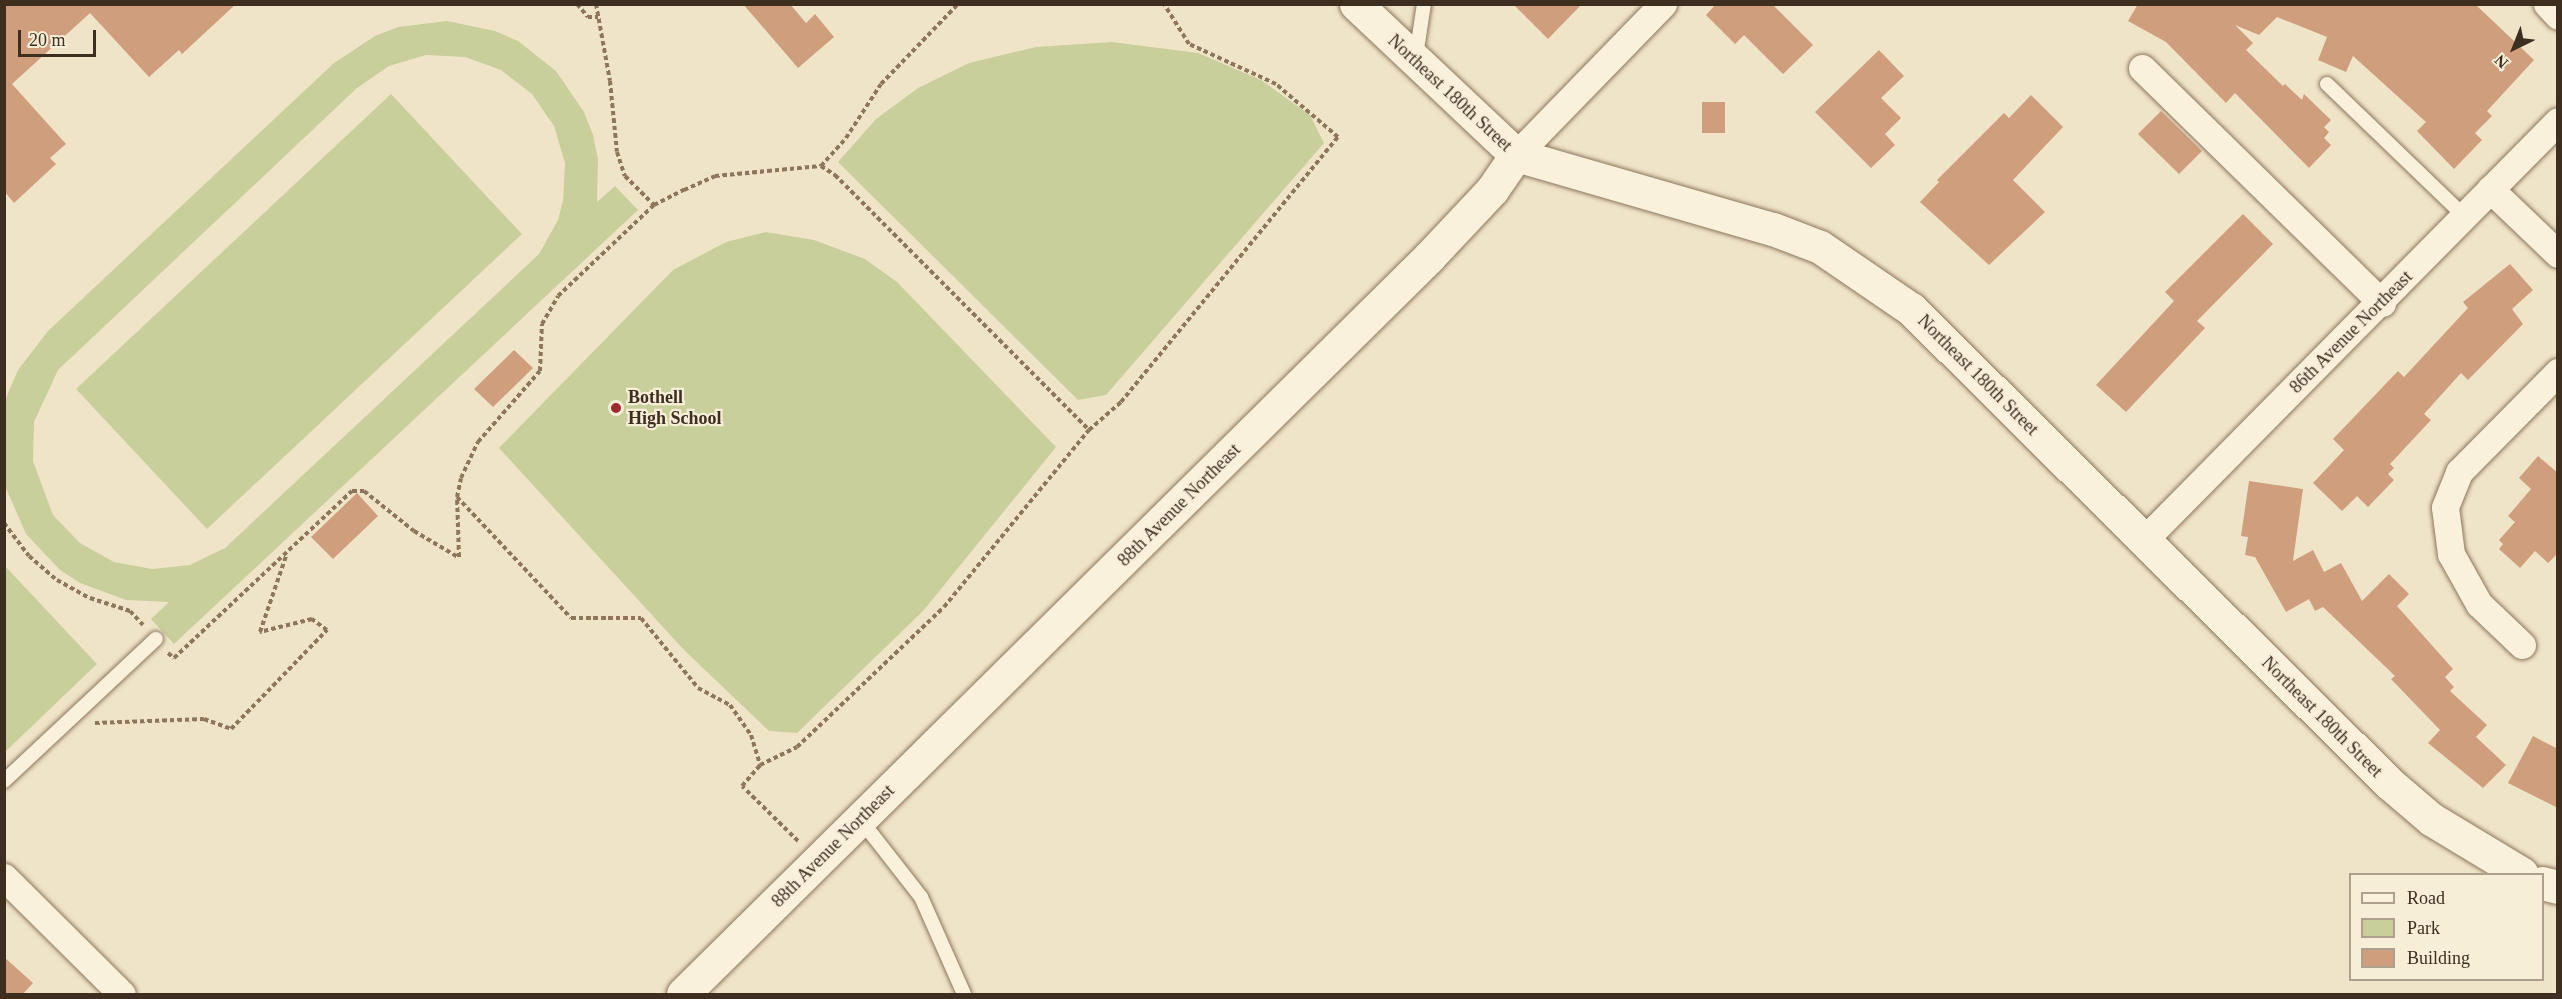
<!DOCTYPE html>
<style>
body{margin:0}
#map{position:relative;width:2562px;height:999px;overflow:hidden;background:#f0e4c8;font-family:"Times New Roman",serif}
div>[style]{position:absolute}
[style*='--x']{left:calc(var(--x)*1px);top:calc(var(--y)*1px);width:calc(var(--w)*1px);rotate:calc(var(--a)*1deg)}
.green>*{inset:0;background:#c9cf9b}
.building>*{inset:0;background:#cf9f7d}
.path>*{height:4px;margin-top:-2px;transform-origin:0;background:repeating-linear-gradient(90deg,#8d765c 0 4.5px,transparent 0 7.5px)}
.roads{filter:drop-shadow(0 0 2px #8d765c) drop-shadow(0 0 2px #8d765c)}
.lane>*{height:14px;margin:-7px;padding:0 7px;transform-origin:7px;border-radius:7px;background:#faf1dc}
.street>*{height:27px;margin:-13.5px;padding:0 13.5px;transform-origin:13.5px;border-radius:13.5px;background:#faf1dc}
.secondary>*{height:33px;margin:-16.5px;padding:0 16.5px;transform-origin:16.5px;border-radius:16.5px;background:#faf1dc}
.dots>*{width:16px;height:16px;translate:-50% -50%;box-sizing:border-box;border:3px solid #f7eed8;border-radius:50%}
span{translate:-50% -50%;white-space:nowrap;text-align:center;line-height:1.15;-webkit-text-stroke:4.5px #f7eed8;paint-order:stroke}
.street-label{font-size:18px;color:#3d2e20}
.poi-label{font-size:18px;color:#3d2e20;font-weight:700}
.left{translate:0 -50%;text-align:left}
.frame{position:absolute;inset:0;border:6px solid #3d2e20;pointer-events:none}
.legend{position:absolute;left:2349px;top:873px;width:195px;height:108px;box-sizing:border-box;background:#f7eed8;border:2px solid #ada18e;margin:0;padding:8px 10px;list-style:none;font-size:18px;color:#3d2e20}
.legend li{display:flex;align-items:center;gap:12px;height:30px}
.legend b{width:30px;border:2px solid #ada18e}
.north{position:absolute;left:2484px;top:18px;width:60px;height:60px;-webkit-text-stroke:4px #f7eed8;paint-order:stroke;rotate:223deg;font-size:16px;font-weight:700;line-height:24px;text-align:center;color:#3d2e20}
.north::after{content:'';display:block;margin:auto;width:21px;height:27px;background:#3d2e20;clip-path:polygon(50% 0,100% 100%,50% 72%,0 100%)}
.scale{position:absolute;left:18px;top:30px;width:78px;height:27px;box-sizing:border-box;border:3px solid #3d2e20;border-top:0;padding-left:8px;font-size:18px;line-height:21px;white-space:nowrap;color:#3d2e20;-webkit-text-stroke:4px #f7eed8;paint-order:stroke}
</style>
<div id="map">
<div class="green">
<i style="clip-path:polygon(evenodd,447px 21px,495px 31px,518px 41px,556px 71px,584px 112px,593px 135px,598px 159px,597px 202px,615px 186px,638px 210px,174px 644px,151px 619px,169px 602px,126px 600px,80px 583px,60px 570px,26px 534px,5px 486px,4px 405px,8px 393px,18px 370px,48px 331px,334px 63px,375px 36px,398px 27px,447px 21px,426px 55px,465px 57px,501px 70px,532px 94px,554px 126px,565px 163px,563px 201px,558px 220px,539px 254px,225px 548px,190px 565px,152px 569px,114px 562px,80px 543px,53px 515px,33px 461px,34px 422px,58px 370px,357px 88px,389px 66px,426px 55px)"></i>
<i style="clip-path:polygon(1112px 42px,1198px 53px,1261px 80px,1310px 115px,1324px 143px,1106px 395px,1078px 400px,838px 162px,876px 119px,918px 88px,969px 63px,1036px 47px)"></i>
<i style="clip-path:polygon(391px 94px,522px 234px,207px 529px,76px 389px)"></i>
<i style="clip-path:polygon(766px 232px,814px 240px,865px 259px,897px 282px,1056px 447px,924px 610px,797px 733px,769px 731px,684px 650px,499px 448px,673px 270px,726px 242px)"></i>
<i style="clip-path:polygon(5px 566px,97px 664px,5px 752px,4px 566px)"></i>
</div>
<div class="building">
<i style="clip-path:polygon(4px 4px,236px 4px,182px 54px,179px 50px,149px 77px,90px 13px,12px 84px,66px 144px,50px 158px,56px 164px,14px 203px,4px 191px)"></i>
<i style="clip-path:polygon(743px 4px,790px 4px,806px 23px,815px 14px,834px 37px,798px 68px)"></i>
<i style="clip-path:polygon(1513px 4px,1582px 4px,1548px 39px)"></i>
<i style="clip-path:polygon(1716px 4px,1772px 4px,1813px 45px,1783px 74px,1744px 35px,1735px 44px,1706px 15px)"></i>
<i style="clip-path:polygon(2138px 4px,2475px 4px,2534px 60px,2487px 111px,2492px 116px,2475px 133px,2482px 140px,2454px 169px,2417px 131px,2426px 122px,2353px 56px,2346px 72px,2318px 60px,2327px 37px,2277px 17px,2259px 35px,2235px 25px,2253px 43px,2246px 50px,2283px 86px,2285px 84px,2302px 100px,2304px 94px,2331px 120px,2324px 127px,2329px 132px,2324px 138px,2331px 145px,2309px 168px,2235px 93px,2226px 103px,2166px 42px,2128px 21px)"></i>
<i style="clip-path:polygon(1879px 50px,1904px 76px,1881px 98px,1901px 118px,1885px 134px,1895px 145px,1871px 168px,1815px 112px)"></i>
<i style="clip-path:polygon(2031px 95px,2063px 127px,2013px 180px,2045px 212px,1989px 265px,1920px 202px,1939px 182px,1937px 180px,2004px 113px,2009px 118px)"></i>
<i style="clip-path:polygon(1702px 102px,1725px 102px,1725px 133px,1702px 133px)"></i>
<i style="clip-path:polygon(2161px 111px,2202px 151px,2179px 174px,2138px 134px)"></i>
<i style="clip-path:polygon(2243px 214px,2273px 244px,2197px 321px,2205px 328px,2126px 412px,2096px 385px,2174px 301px,2165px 292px)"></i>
<i style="clip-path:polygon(2510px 264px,2533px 290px,2512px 309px,2523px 324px,2468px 380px,2461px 373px,2424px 414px,2431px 420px,2390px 464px,2394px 468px,2388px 474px,2394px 480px,2368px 507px,2357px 496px,2342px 511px,2313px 483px,2344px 450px,2333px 439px,2398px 371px,2404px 377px,2468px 308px,2463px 302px)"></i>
<i style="clip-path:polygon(514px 350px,533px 368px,493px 407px,474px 389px)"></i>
<i style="clip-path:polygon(2538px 456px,2558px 473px,2558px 553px,2548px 563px,2535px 551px,2520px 568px,2499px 549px,2503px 544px,2499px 540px,2515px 522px,2508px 516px,2531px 489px,2519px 478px)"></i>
<i style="clip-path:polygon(2249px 481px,2303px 489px,2293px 561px,2313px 550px,2324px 572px,2341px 563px,2362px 601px,2389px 574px,2409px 594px,2397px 606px,2453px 669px,2445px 677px,2454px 687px,2450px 691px,2487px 725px,2476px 737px,2506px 765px,2483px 788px,2428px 743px,2440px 730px,2391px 679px,2395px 676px,2323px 607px,2315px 611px,2309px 599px,2286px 612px,2255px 557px,2245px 555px,2248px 537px,2241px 536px)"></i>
<i style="clip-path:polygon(357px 493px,378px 516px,333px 559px,311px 537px)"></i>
<i style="clip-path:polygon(2533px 736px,2558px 749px,2558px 808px,2508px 783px)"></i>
<i style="clip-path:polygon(4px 957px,33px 983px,23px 994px,4px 994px)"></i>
</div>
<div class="path">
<i style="--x:577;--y:4;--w:17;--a:50"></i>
<i style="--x:588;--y:17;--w:10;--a:0"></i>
<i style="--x:596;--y:4;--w:78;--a:79.7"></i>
<i style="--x:610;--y:81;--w:71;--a:84.4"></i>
<i style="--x:617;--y:152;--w:25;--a:72"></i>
<i style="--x:625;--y:176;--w:41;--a:45"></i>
<i style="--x:821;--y:166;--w:17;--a:33"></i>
<i style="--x:835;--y:175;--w:360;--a:45.1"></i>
<i style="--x:457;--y:497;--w:166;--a:46.7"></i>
<i style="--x:571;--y:618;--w:70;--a:0"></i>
<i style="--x:641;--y:618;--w:90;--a:50.8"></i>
<i style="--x:698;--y:688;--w:36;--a:28"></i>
<i style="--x:730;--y:705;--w:37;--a:55"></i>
<i style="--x:751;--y:735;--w:31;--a:73"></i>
<i style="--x:4;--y:523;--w:41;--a:52.9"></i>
<i style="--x:29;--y:556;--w:37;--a:41"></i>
<i style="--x:57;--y:580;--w:38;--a:29"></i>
<i style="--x:90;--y:598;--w:42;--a:18"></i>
<i style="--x:130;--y:611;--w:19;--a:47"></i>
<i style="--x:459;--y:557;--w:60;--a:-91.9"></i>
<i style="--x:457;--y:497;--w:19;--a:-78"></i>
<i style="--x:461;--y:478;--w:40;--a:-65"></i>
<i style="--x:478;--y:442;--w:94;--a:-48.9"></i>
<i style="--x:540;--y:371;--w:47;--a:-87.6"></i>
<i style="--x:542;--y:324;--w:32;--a:-60"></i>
<i style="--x:558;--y:296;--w:132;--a:-43.5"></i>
<i style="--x:654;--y:205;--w:34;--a:-27"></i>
<i style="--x:684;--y:190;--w:34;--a:-24"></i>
<i style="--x:715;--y:176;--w:106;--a:-5.4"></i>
<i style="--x:821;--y:166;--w:38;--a:-48"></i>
<i style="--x:846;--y:138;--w:64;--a:-57.1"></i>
<i style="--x:881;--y:84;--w:111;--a:-46.1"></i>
<i style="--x:168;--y:653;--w:8;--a:40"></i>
<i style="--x:174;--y:658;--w:244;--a:-43.2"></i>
<i style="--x:352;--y:491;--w:12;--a:0"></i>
<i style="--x:364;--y:491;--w:64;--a:38.7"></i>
<i style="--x:414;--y:531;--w:51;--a:30.6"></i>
<i style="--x:95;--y:723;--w:109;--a:-2.1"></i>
<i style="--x:204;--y:719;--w:29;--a:20"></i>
<i style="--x:231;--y:729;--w:138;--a:-45.9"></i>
<i style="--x:327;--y:630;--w:19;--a:-144"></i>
<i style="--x:312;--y:619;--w:54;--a:166"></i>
<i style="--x:260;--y:632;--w:80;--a:-71.1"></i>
<i style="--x:798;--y:841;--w:78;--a:-135.5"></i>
<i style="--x:742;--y:786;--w:28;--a:-49"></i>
<i style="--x:760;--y:765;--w:41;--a:-25.9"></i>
<i style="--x:797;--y:747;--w:203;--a:-43.6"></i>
<i style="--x:944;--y:607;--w:229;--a:-50.7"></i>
<i style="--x:1089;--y:430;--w:43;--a:-41.2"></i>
<i style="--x:1121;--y:402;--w:343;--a:-50.7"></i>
<i style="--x:1338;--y:137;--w:82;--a:-139.5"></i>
<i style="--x:1276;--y:84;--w:96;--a:-155.3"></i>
<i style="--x:1189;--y:44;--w:47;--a:-122"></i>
</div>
<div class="roads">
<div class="lane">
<i style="--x:1416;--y:56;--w:53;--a:-81.3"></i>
<i style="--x:2327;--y:84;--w:190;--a:43.9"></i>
<i style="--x:4;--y:781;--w:208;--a:-43.1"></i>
<i style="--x:860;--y:819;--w:99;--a:52"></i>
<i style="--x:921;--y:897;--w:106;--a:66.1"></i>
</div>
<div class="street">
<i style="--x:2547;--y:4;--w:16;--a:47"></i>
<i style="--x:2142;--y:68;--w:336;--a:44.4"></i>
<i style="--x:1516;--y:155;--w:211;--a:-45.8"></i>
<i style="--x:2490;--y:189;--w:94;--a:43.7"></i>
<i style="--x:2143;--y:541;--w:590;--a:-45.34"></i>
<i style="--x:2522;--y:645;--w:59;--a:-136.4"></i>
<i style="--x:2479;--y:604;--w:57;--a:-119.2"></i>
<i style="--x:2451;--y:554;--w:47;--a:-97.3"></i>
<i style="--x:2445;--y:507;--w:38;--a:-68"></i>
<i style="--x:2459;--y:472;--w:141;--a:-45.3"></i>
<i style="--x:4;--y:877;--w:166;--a:44.8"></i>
</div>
<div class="secondary">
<i style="--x:1356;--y:4;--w:220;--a:43.3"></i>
<i style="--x:1516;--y:155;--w:267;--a:16.1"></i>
<i style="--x:1773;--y:229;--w:50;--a:21"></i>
<i style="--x:1820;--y:247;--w:110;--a:34.3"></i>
<i style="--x:1911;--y:309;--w:673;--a:44.76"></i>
<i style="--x:2389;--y:783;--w:55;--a:40.6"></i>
<i style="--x:2431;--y:819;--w:106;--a:31.1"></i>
<i style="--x:2542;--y:883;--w:16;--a:14"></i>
<i style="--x:683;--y:994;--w:1049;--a:-44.65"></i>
<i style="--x:1429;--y:257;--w:92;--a:-46.8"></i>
<i style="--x:1492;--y:190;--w:42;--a:-55.6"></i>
</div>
</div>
<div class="dots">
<i style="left:616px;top:408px;background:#9e2a2b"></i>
</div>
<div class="street-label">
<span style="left:1450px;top:93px;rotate:43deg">Northeast 180th Street</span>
<span style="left:2351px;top:332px;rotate:-45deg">86th Avenue Northeast</span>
<span style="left:1978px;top:375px;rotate:45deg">Northeast 180th Street</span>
<span style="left:1179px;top:505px;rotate:-45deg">88th Avenue Northeast</span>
<span style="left:2322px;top:717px;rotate:45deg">Northeast 180th Street</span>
<span style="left:833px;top:846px;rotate:-45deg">88th Avenue Northeast</span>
</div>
<div class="poi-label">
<span class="left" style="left:628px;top:408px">Bothell<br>High School</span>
</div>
<div class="frame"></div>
<ul class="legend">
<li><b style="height:8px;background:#faf1dc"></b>Road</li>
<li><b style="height:16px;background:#c9cf9b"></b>Park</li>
<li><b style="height:16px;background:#cf9f7d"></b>Building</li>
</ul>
<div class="north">N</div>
<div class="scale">20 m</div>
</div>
